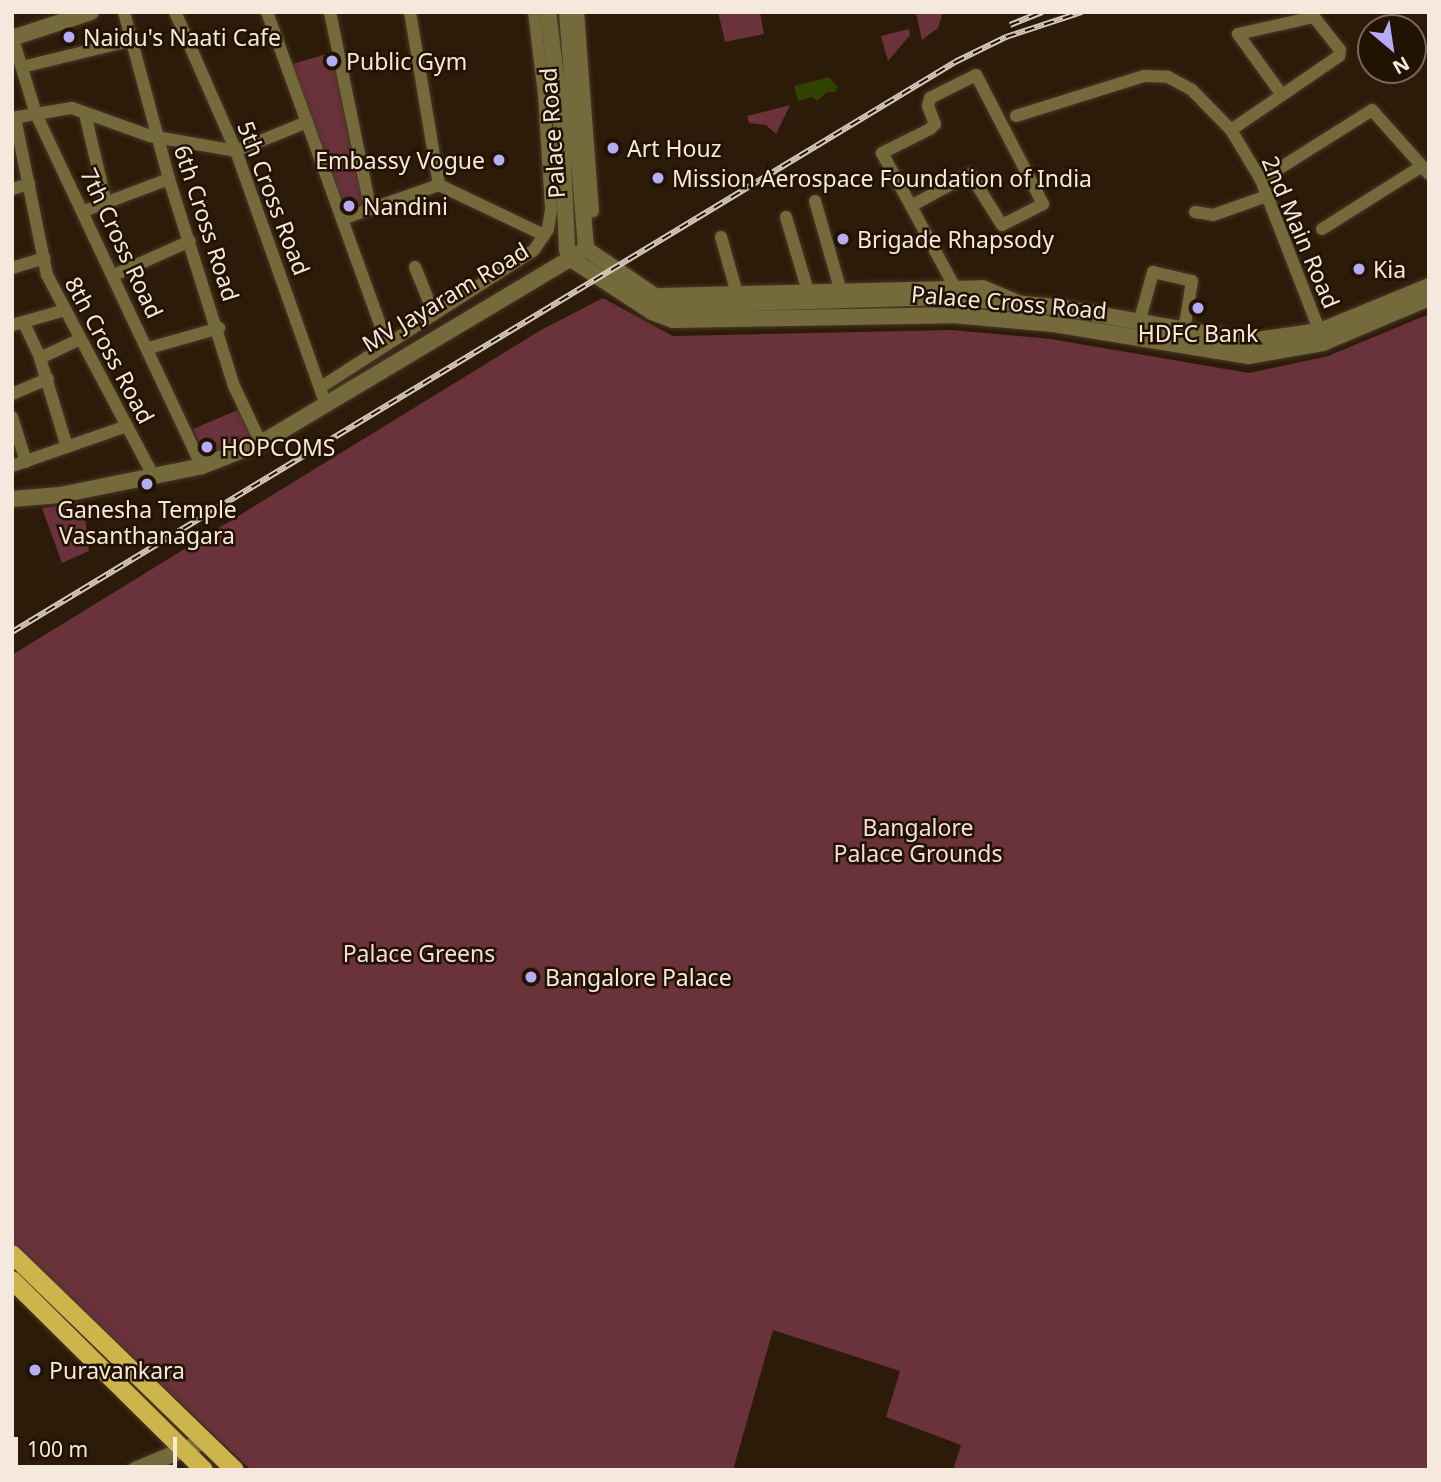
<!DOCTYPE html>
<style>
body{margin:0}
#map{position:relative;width:1441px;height:1482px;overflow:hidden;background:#2c1b08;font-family:"Noto Sans",sans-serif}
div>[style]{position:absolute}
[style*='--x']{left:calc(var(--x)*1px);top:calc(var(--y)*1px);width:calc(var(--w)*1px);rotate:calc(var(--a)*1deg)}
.green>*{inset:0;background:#6a323a}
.water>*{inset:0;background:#314100}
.roads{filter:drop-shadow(0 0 2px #483826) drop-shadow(0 0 2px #483826)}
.minor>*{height:12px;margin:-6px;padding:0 6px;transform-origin:6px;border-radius:6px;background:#756a3b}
.tertiary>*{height:16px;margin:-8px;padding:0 8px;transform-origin:8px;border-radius:8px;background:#756a3b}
.primary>*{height:18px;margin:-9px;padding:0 9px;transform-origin:9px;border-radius:9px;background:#cdb54c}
.rail>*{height:6px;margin-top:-3px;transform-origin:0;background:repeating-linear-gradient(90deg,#221201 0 10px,#d5c9bb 0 20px);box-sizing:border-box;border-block:2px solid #d5c9bb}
.dots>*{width:19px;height:19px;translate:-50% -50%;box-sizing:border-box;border:4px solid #221201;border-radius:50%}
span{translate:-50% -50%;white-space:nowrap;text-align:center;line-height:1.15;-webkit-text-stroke:5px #221201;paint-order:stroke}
.poi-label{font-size:23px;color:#f5e9dd}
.left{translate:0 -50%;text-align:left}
.right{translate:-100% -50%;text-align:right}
.street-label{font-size:23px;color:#f5e9dd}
.park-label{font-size:23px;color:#f3dddf}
.frame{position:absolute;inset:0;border:14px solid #f5e9dd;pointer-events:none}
.north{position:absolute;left:1357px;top:14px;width:70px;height:70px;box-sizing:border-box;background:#221201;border:2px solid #766859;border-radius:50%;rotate:151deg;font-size:19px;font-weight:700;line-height:28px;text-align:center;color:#f5e9dd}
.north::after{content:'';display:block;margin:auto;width:24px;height:32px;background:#b5acf8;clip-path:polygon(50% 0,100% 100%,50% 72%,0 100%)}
.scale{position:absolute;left:14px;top:1437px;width:163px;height:32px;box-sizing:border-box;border:4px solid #f5e9dd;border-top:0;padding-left:9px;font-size:21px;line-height:24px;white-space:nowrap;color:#f5e9dd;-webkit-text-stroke:5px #221201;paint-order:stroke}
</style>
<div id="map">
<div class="green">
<i style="clip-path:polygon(718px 12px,760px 12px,764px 34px,725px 42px)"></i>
<i style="clip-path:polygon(943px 12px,938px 28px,922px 40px,916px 13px)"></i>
<i style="clip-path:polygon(909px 29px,910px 35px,888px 61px,881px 36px)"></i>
<i style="clip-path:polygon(337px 51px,368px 206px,343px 217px,289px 65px)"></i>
<i style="clip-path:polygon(790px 105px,776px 134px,766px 125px,749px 123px,747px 116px)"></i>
<i style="clip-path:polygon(603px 298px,673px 336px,952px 330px,1051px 339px,1249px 373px,1328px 356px,1429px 314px,1429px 1470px,953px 1470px,961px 1445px,886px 1417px,900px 1371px,773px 1330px,733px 1470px,251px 1470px,12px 1243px,12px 655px,541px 330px)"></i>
<i style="clip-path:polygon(240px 409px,253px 439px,206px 459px,193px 429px)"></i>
<i style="clip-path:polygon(83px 502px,89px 551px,62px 563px,42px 508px)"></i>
</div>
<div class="water">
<i style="clip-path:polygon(829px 77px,838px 87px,835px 92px,827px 92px,817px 101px,812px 97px,798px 101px,794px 86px)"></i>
</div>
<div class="roads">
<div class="minor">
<i style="--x:124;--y:12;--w:173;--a:74.9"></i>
<i style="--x:169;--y:179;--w:217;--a:72.6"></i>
<i style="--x:234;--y:386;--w:63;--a:64.7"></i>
<i style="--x:175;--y:12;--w:152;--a:66.3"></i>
<i style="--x:236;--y:151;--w:266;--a:70.5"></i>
<i style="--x:267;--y:12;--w:353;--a:70.1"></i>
<i style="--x:330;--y:12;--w:199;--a:78.4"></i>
<i style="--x:410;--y:12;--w:175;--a:80.5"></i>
<i style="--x:578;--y:12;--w:200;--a:85.7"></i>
<i style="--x:12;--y:36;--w:82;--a:72.9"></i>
<i style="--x:36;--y:114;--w:389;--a:64.8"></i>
<i style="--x:22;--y:67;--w:114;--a:-13.7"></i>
<i style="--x:85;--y:114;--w:90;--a:76.6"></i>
<i style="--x:1016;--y:116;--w:134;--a:-17.4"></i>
<i style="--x:1144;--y:76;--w:24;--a:2"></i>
<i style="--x:1168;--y:77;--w:26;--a:28"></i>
<i style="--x:1191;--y:89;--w:57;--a:45.7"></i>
<i style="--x:1231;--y:130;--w:58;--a:59"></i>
<i style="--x:1261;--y:180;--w:168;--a:68.8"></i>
<i style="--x:12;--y:118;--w:61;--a:-9.5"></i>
<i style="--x:72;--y:108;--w:83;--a:19.7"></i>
<i style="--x:150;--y:136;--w:87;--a:9.9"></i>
<i style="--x:236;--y:151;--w:77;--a:-22.2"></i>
<i style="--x:15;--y:118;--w:160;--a:78.5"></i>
<i style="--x:47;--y:275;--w:226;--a:62.1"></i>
<i style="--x:1231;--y:130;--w:131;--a:-34.4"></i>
<i style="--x:1339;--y:56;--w:6;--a:-81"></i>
<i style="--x:1340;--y:50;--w:42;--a:-128.2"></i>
<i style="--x:1314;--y:17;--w:78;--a:167.4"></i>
<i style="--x:1238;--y:34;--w:75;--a:54.2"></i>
<i style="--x:1261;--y:180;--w:131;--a:-32.2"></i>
<i style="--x:1372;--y:110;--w:86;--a:48.3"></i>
<i style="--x:12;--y:189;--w:18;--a:-16"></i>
<i style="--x:815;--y:201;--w:91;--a:74"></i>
<i style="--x:911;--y:206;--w:67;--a:-28.5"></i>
<i style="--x:970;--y:174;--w:60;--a:57.9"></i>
<i style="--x:1002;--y:225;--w:46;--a:-27.1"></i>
<i style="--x:1043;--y:204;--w:145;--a:-117.4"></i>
<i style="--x:976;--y:75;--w:51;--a:153.4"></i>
<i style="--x:930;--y:98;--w:8;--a:104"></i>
<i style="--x:928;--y:106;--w:19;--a:69"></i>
<i style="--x:935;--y:124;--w:7;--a:135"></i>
<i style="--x:930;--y:129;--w:54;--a:153.4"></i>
<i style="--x:882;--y:153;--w:60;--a:61.3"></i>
<i style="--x:911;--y:206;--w:91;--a:61.7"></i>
<i style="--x:84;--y:211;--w:91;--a:-20.6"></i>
<i style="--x:1195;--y:212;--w:18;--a:9"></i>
<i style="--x:1213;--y:215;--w:57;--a:-19.4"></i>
<i style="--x:786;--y:217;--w:74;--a:73.5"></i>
<i style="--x:342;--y:219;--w:103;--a:-19.3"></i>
<i style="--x:439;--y:185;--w:116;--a:25.5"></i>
<i style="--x:1322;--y:229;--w:118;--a:-32.2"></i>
<i style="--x:721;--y:237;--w:58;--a:74.1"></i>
<i style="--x:415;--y:267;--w:51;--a:68"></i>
<i style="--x:12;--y:268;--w:34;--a:-17"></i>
<i style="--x:114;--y:275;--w:83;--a:-24.1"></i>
<i style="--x:661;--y:294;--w:322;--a:-1.4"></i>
<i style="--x:983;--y:286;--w:38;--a:23"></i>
<i style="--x:24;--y:323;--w:38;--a:65"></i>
<i style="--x:1139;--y:323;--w:53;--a:-74.6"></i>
<i style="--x:1153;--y:272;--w:40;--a:13"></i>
<i style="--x:1192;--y:281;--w:51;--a:99.1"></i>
<i style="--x:12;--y:325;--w:52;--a:-15.6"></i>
<i style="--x:149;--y:348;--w:73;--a:-15.9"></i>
<i style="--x:321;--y:387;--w:253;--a:-32.7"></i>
<i style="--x:534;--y:250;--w:25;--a:-56"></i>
<i style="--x:548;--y:229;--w:20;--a:-81"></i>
<i style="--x:551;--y:209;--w:114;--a:-93.5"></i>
<i style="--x:544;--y:95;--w:84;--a:-96.9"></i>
<i style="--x:12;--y:394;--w:39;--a:-23"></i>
<i style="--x:12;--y:417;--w:47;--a:72.7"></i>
<i style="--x:67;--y:447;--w:93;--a:-106.9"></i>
<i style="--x:40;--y:358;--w:42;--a:-25.3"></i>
<i style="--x:12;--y:466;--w:122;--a:-19.2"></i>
</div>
<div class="tertiary">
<i style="--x:548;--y:12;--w:105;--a:82.9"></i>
<i style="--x:561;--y:116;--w:134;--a:87.4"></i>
<i style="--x:567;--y:250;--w:10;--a:66"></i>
<i style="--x:571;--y:259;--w:97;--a:33.2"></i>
<i style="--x:652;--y:312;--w:22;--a:21"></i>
<i style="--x:673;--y:320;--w:279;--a:-1"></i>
<i style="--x:952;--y:315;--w:101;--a:5.1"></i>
<i style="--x:1053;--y:324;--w:198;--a:9.3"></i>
<i style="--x:1248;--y:356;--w:76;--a:-9.8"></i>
<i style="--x:1323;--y:343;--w:115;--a:-23"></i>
<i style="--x:567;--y:12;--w:238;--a:85.4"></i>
<i style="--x:12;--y:38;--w:83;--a:-18.2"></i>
<i style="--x:586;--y:249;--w:88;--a:34.4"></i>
<i style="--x:659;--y:299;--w:18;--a:19"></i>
<i style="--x:676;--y:305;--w:276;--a:-1.7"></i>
<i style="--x:952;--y:297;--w:104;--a:5.5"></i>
<i style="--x:1056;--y:307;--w:196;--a:10"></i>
<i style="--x:1249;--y:341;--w:72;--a:-8"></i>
<i style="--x:1320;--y:331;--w:118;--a:-22.4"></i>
<i style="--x:12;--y:499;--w:48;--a:-4.8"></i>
<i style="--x:60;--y:495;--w:145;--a:-11.5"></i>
<i style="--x:202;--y:466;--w:63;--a:-21.3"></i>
<i style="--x:261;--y:443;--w:371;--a:-30.8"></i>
<i style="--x:135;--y:1470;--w:75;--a:-22.8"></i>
</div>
<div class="primary">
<i style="--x:12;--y:1254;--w:310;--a:44.1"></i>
<i style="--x:12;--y:1280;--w:270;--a:44.7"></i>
</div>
</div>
<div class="rail">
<i style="--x:1010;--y:25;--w:35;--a:-22"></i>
<i style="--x:12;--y:632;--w:1102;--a:-31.15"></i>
<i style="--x:955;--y:62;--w:57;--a:-26.1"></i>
<i style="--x:1006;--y:37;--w:80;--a:-18.2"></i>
</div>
<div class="dots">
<i style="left:69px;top:37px;background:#b5acf8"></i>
<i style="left:332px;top:61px;background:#b5acf8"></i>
<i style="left:613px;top:148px;background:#b5acf8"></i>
<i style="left:499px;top:160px;background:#b5acf8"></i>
<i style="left:658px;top:178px;background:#b5acf8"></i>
<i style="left:349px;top:206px;background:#b5acf8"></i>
<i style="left:843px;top:239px;background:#b5acf8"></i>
<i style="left:1359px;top:269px;background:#b5acf8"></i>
<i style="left:1198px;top:308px;background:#b5acf8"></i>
<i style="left:207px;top:447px;background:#b5acf8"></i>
<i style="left:147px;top:484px;background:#b5acf8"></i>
<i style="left:531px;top:977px;background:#b5acf8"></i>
<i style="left:35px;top:1370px;background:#b5acf8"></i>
</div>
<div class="poi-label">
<span class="left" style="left:83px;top:37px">Naidu's Naati Cafe</span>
<span class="left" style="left:346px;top:61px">Public Gym</span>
<span class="left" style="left:627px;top:148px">Art Houz</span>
<span class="right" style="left:485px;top:160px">Embassy Vogue</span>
<span class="left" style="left:672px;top:178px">Mission Aerospace Foundation of India</span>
<span class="left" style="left:363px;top:206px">Nandini</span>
<span class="left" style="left:857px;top:239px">Brigade Rhapsody</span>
<span class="left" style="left:1373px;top:269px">Kia</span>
<span style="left:1198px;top:333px">HDFC Bank</span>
<span class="left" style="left:221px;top:447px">HOPCOMS</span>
<span style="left:147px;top:522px">Ganesha Temple<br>Vasanthanagara</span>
<span class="left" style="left:545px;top:977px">Bangalore Palace</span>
<span class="left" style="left:49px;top:1370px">Puravankara</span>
</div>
<div class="street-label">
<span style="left:552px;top:133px;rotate:-94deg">Palace Road</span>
<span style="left:274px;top:198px;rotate:69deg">5th Cross Road</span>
<span style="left:207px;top:223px;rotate:72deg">6th Cross Road</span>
<span style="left:1301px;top:232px;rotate:67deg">2nd Main Road</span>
<span style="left:122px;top:243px;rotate:65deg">7th Cross Road</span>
<span style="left:445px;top:297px;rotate:-31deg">MV Jayaram Road</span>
<span style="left:1009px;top:302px;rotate:5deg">Palace Cross Road</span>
<span style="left:110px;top:350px;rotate:62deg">8th Cross Road</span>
</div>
<div class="park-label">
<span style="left:918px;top:840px">Bangalore<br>Palace Grounds</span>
<span style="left:419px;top:953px">Palace Greens</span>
</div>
<div class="frame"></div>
<div class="north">N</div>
<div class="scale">100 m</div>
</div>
